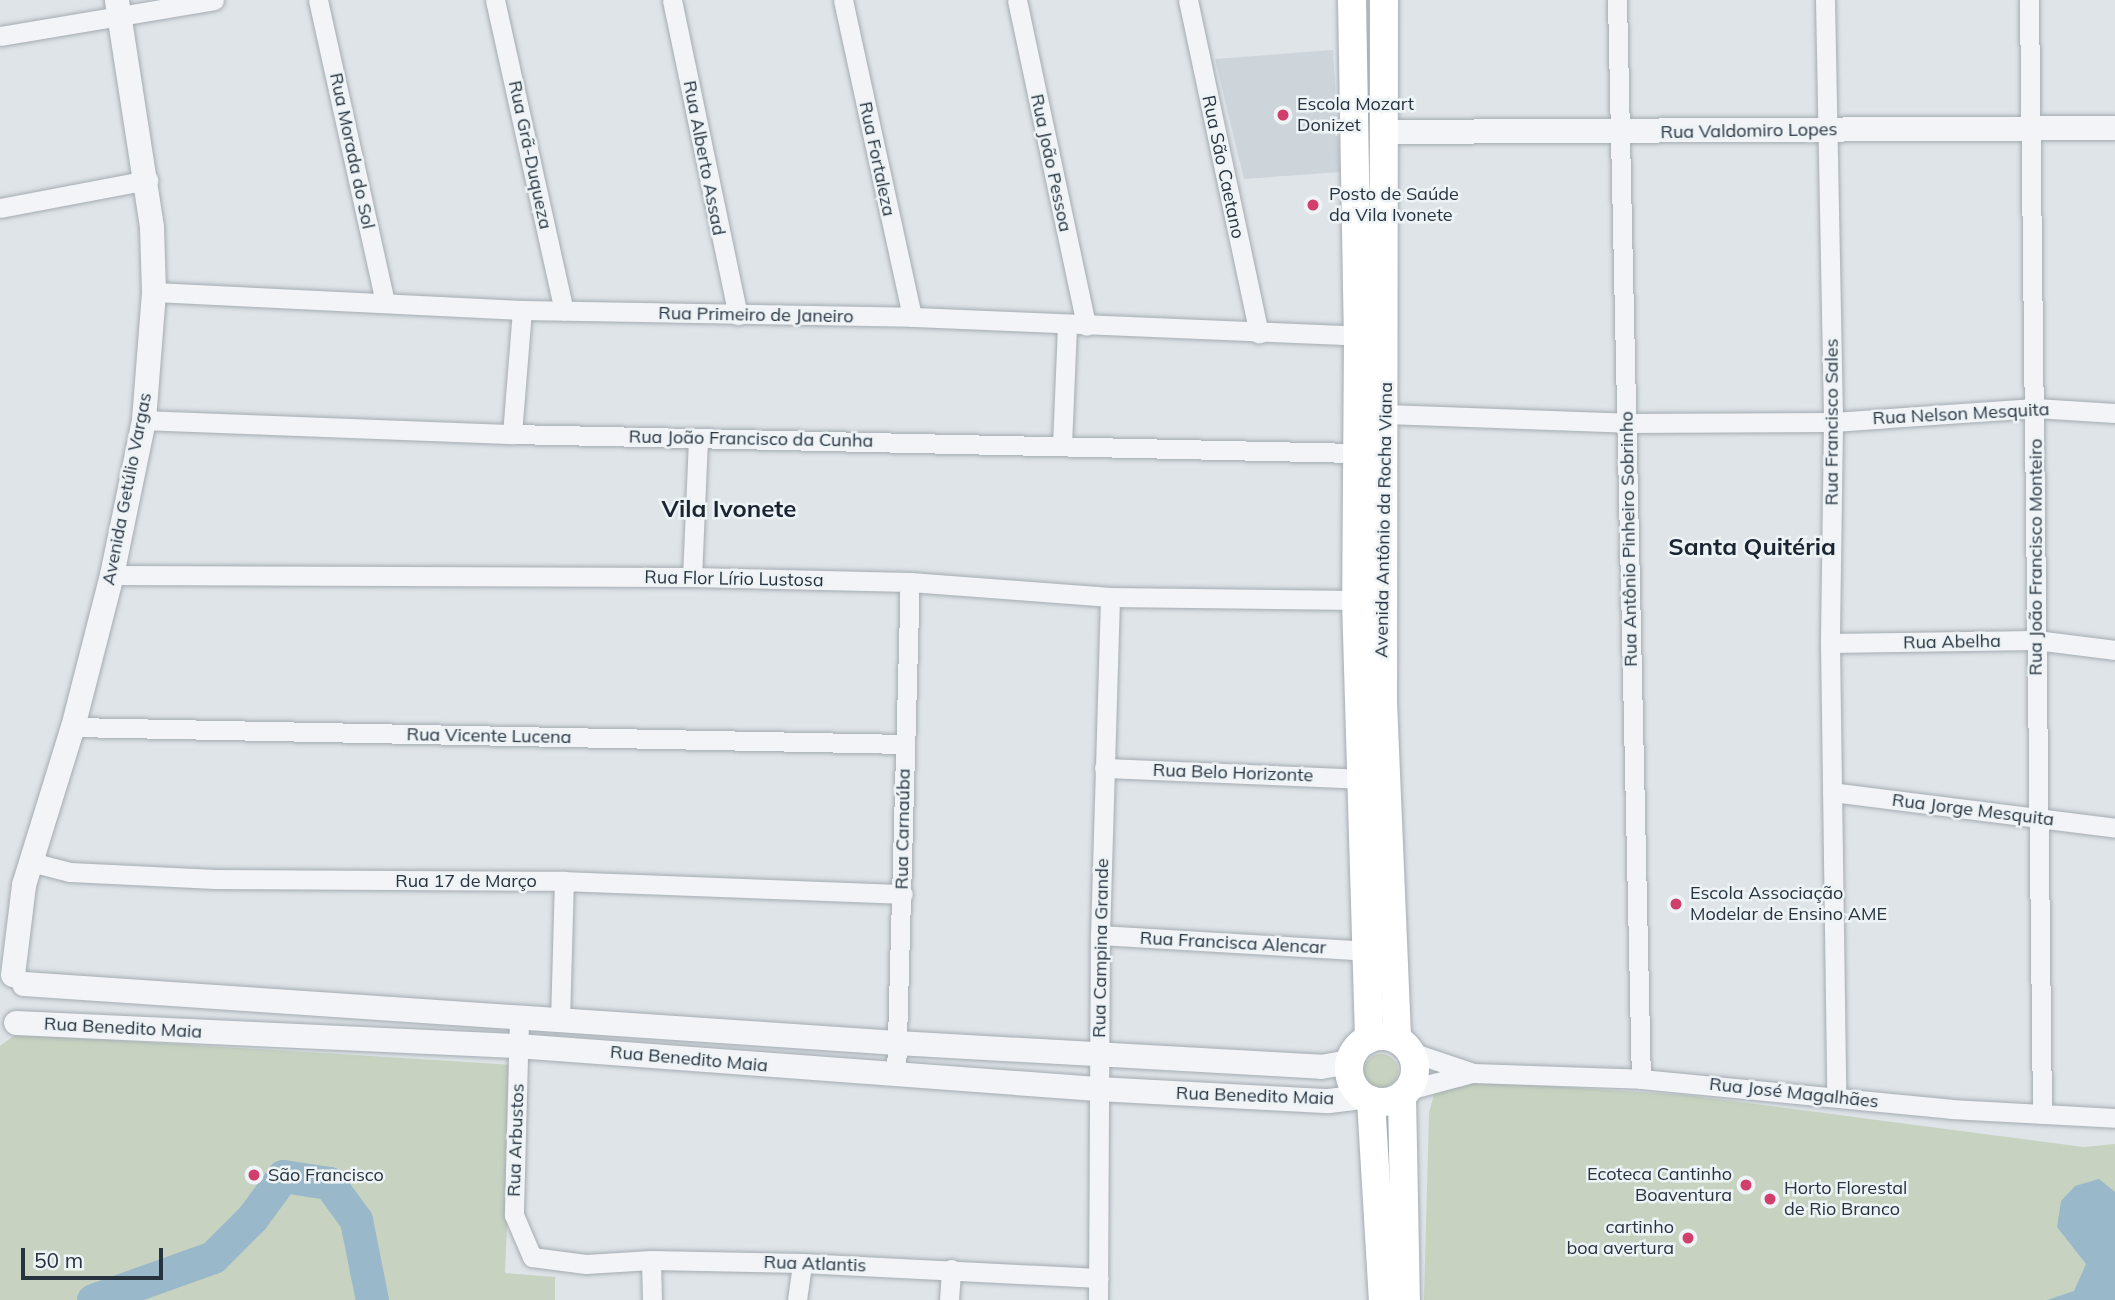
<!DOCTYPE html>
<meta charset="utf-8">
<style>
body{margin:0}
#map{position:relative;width:2115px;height:1300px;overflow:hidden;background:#dfe4e8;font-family:Mulish,sans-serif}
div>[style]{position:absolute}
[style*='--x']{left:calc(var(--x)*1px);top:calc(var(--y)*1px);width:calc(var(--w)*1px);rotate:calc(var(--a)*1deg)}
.built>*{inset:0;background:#cdd4da}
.green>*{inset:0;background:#c7d3c0}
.round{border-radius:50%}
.water>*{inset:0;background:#99b8c9}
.river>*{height:33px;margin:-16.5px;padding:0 16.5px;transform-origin:16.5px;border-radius:16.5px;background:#99b8c9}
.roads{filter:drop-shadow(0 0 2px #a4acb2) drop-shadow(0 0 2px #a4acb2)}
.minor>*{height:19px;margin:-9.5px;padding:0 9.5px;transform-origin:9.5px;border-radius:9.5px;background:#f2f4f7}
.tertiary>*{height:24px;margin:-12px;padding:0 12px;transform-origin:12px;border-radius:12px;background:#f2f4f7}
.secondary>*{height:28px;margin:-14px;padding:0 14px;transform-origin:14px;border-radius:14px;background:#fff}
.secondary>.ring{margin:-14px;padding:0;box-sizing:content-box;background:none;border:28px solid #fff;border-radius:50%}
.dots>*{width:19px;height:19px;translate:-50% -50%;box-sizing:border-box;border:4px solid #eef3f6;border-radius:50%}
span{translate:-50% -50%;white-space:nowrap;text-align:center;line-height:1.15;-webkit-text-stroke:5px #eef3f6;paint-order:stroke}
.poi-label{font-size:18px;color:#273440}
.left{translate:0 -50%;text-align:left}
.right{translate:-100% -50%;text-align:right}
.street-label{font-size:18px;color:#273440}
.district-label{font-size:24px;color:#1a2531;font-weight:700}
.scale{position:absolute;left:21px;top:1248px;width:142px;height:32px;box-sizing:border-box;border:4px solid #273440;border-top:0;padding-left:9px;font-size:21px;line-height:24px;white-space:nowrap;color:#273440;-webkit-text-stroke:5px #eef3f6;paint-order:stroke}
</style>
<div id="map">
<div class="built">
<i style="clip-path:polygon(1333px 50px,1340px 172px,1244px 179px,1215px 59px)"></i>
</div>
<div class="green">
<i style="clip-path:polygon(16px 1034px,514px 1065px,505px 1273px,555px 1277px,555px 1300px,0 1300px,0 1046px)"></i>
<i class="round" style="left:1364px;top:1054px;width:34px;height:34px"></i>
<i style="clip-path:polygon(1485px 1082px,1686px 1095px,2084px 1147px,2115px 1144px,2115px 1300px,1424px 1300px,1429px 1113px,1434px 1094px,1448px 1083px)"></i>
</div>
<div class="water">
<i style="clip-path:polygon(2099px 1179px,2115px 1192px,2115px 1300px,2047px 1300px,2074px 1291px,2086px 1264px,2057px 1227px,2061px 1201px,2075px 1186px)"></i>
</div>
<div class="river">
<i style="--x:93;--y:1300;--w:127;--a:-19.7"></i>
<i style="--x:213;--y:1257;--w:55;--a:-45"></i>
<i style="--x:252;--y:1218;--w:52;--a:-53.6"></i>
<i style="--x:283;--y:1176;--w:47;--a:8.7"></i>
<i style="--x:329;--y:1183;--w:46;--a:53.9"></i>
<i style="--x:356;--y:1220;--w:82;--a:78.7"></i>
</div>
<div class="roads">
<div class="minor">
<i style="--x:318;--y:0;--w:309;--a:77.5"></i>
<i style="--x:495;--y:0;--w:318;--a:77.5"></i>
<i style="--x:672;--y:0;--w:322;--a:78.2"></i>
<i style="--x:843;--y:0;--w:324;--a:77.7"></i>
<i style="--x:1017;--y:0;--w:333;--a:78"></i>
<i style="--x:1188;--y:0;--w:341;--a:78"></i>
<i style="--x:1617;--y:0;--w:1079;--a:88.73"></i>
<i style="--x:1825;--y:0;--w:422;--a:88.9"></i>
<i style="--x:1833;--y:422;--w:221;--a:90.8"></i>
<i style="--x:1830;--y:643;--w:454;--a:89.2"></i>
<i style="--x:2029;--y:0;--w:1114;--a:89.33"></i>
<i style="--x:0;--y:36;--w:217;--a:-9.5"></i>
<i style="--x:0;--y:208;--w:151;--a:-10.7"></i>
<i style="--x:154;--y:292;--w:368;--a:2.8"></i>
<i style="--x:522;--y:310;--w:390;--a:1"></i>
<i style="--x:912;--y:317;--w:446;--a:2.4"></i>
<i style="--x:1386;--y:414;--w:241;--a:2.1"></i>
<i style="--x:1627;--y:423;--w:206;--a:-0.3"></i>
<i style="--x:1833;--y:422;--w:202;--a:-4"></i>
<i style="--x:2035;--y:408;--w:80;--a:3.6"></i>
<i style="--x:144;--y:420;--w:368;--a:2.2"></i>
<i style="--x:512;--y:434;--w:846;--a:1.29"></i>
<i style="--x:512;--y:434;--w:124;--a:-85.4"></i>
<i style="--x:1062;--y:445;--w:120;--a:-87.6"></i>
<i style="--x:112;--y:575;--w:580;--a:0.2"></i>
<i style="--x:692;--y:577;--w:218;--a:1.3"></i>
<i style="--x:910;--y:582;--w:201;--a:4.3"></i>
<i style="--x:1110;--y:597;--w:246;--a:0.7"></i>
<i style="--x:692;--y:577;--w:139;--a:-87.5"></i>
<i style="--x:1830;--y:643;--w:206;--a:-0.8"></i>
<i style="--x:2036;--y:640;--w:80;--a:7.2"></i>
<i style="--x:73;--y:727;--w:832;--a:1.17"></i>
<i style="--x:1104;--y:768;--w:258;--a:2.4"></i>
<i style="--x:1832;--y:792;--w:285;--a:7.2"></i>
<i style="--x:31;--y:862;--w:40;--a:14.4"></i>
<i style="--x:70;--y:872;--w:145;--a:2.8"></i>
<i style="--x:215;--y:879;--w:349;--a:0.3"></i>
<i style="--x:564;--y:881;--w:339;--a:2.2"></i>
<i style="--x:1100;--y:935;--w:266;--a:3.4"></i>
<i style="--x:519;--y:1019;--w:196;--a:91.5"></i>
<i style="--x:514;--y:1215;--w:46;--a:66.8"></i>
<i style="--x:532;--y:1257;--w:54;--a:7.4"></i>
<i style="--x:586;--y:1264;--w:65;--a:-3.5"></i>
<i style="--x:651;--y:1260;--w:151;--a:1.1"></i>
<i style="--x:802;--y:1263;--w:297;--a:2.9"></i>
<i style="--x:560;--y:1021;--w:140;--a:-88.4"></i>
<i style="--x:1411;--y:1052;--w:65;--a:18.7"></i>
<i style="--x:1473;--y:1073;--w:168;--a:2"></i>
<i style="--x:1641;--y:1079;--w:311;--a:5.5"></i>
<i style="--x:1951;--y:1109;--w:164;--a:3.1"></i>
<i style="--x:896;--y:1076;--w:494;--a:-88.4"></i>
<i style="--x:1408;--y:1090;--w:66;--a:-14.9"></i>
<i style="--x:651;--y:1260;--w:40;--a:88.6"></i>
<i style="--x:797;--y:1300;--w:37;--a:-82"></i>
<i style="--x:949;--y:1300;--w:31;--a:-86"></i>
<i style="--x:1098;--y:1300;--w:365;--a:-89.7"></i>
<i style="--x:1100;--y:935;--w:338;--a:-88.3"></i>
</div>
<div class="tertiary">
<i style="--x:1382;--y:132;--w:733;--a:-0.31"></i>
<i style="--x:13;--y:975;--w:91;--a:-83"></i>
<i style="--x:24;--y:885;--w:165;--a:-72.8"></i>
<i style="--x:73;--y:727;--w:157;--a:-75.6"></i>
<i style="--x:112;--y:575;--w:158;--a:-78.3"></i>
<i style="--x:144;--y:420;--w:128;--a:-85.5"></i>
<i style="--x:154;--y:292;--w:65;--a:-91.8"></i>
<i style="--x:152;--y:227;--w:230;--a:-98.8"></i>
<i style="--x:24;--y:984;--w:875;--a:3.87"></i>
<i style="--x:897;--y:1043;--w:425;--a:3.2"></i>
<i style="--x:1321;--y:1067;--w:28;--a:-10"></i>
<i style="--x:16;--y:1023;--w:502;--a:2.63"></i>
<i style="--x:517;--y:1046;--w:582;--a:4.24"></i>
<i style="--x:1097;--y:1089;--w:232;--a:3"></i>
<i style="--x:1329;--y:1101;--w:33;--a:-7"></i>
</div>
<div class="secondary">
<i style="--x:1352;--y:0;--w:336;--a:89"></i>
<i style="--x:1358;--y:336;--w:264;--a:90.4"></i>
<i style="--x:1356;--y:600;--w:439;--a:88.3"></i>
<i style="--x:1384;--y:0;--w:702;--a:90.08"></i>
<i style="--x:1383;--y:702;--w:337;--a:87.6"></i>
<i class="ring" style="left:1349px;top:1036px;width:38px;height:38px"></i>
<i style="--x:1402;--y:1096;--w:204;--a:88.9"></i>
<i style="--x:1371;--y:1100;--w:200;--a:86.6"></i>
</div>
</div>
<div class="dots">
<i style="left:1283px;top:115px;background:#d1406d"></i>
<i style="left:1313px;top:205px;background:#d1406d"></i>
<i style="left:1676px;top:904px;background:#d1406d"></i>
<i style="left:254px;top:1175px;background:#d1406d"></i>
<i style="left:1746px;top:1185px;background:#d1406d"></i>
<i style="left:1770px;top:1199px;background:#d1406d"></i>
<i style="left:1688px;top:1238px;background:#d1406d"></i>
</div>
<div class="poi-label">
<span class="left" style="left:1297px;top:115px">Escola Mozart<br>Donizet</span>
<span class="left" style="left:1329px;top:205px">Posto de Saúde<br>da Vila Ivonete</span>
<span class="left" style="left:1690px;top:904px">Escola Associação<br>Modelar de Ensino AME</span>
<span class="left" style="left:268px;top:1175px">São Francisco</span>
<span class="right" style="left:1732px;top:1185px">Ecoteca Cantinho<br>Boaventura</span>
<span class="left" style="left:1784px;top:1199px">Horto Florestal<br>de Rio Branco</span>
<span class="right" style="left:1674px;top:1238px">cartinho<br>boa avertura</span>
</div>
<div class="street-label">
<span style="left:1749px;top:131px;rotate:-1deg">Rua Valdomiro Lopes</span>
<span style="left:352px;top:151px;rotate:78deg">Rua Morada do Sol</span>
<span style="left:530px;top:155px;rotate:78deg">Rua Grã-Duqueza</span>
<span style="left:704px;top:158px;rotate:79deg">Rua Alberto Assad</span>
<span style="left:877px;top:159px;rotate:78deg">Rua Fortaleza</span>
<span style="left:1051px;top:163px;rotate:78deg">Rua João Pessoa</span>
<span style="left:1223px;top:167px;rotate:78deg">Rua São Caetano</span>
<span style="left:756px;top:315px;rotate:1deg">Rua Primeiro de Janeiro</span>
<span style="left:1961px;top:414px;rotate:-3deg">Rua Nelson Mesquita</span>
<span style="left:1832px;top:422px;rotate:-90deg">Rua Francisco Sales</span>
<span style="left:751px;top:439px;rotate:1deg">Rua João Francisco da Cunha</span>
<span style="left:127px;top:489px;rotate:-79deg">Avenida Getúlio Vargas</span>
<span style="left:1384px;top:520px;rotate:-89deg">Avenida Antônio da Rocha Viana</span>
<span style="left:1629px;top:539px;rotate:-91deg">Rua Antônio Pinheiro Sobrinho</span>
<span style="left:2036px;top:557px;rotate:-90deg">Rua João Francisco Monteiro</span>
<span style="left:734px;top:579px;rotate:1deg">Rua Flor Lírio Lustosa</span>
<span style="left:1952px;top:642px;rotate:-1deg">Rua Abelha</span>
<span style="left:489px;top:736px;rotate:1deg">Rua Vicente Lucena</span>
<span style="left:1233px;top:773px;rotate:2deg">Rua Belo Horizonte</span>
<span style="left:1973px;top:810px;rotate:7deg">Rua Jorge Mesquita</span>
<span style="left:903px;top:829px;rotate:-89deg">Rua Carnaúba</span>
<span style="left:466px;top:881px">Rua 17 de Março</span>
<span style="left:1233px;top:943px;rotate:3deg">Rua Francisca Alencar</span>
<span style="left:1101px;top:948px;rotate:-89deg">Rua Campina Grande</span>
<span style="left:123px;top:1028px;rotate:3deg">Rua Benedito Maia</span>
<span style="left:689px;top:1059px;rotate:5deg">Rua Benedito Maia</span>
<span style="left:1794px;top:1093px;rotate:6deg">Rua José Magalhães</span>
<span style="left:1255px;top:1096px;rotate:2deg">Rua Benedito Maia</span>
<span style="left:516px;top:1140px;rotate:-88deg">Rua Arbustos</span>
<span style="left:815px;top:1264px;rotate:2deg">Rua Atlantis</span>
</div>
<div class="district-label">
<span style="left:729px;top:509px">Vila Ivonete</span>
<span style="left:1752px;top:547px">Santa Quitéria</span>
</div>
<div class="scale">50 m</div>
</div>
